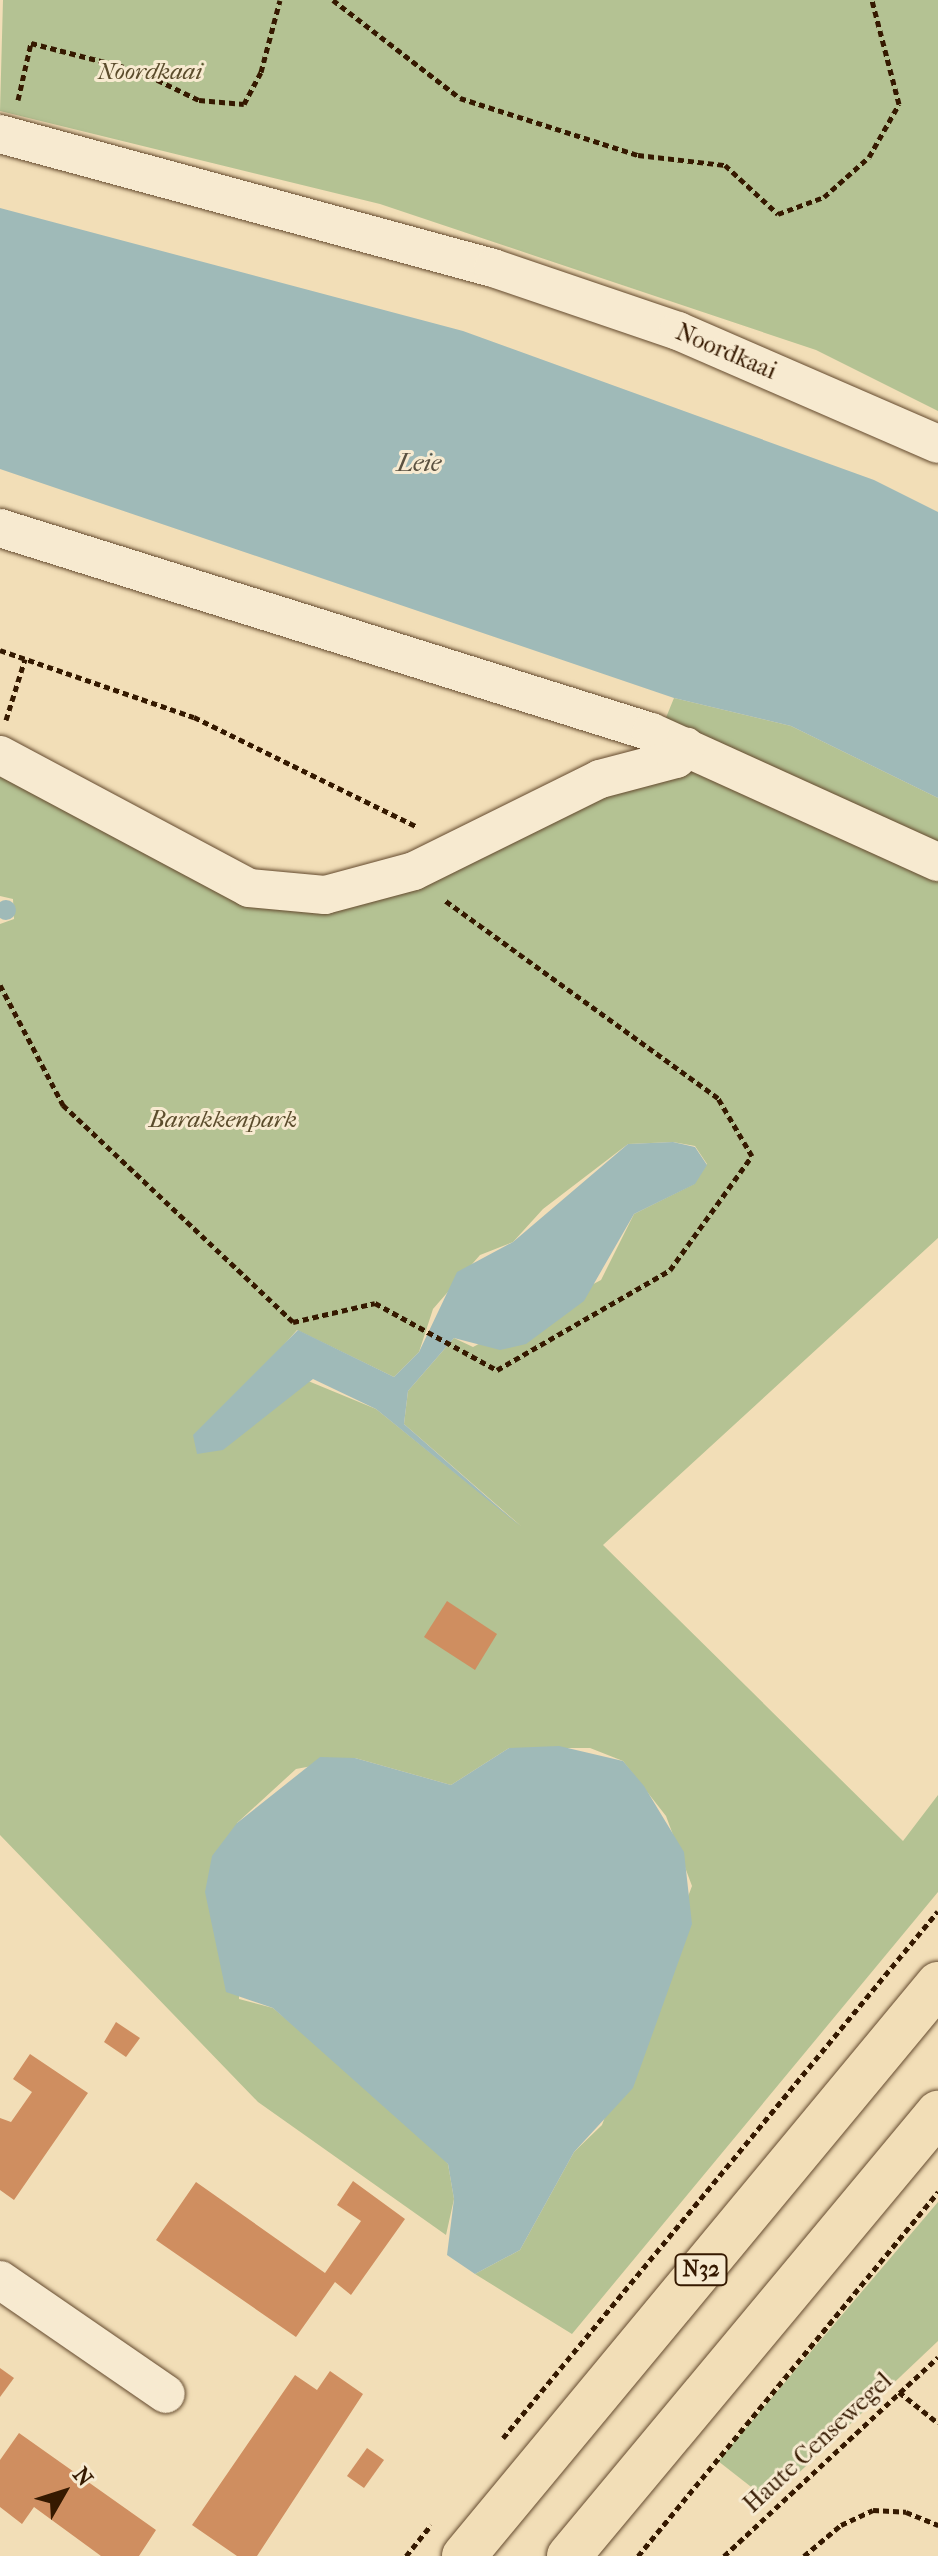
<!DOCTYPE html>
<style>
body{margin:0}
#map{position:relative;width:938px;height:2556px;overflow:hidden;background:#f2deb7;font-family:"IM FELL French Canon",serif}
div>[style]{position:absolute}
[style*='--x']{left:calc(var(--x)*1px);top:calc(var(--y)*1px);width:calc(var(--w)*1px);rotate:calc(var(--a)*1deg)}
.green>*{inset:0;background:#b4c293}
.water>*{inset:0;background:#9fbab8}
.round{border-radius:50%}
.building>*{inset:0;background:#cf8e60}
.path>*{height:5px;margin-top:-2.5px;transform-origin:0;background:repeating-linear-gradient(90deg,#351900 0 6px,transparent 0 10px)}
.roads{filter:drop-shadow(0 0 2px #644a2e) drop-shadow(0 0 2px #644a2e)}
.minor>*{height:38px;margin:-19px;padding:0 19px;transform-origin:19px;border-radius:19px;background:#f7ead0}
.highway>*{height:44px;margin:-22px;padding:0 22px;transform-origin:22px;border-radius:22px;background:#f2deb7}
span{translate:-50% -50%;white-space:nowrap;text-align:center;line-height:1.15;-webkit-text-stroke:6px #f7ead0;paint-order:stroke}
.shield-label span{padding:2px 6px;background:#f7ead0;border:2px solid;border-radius:6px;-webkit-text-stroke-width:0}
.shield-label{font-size:22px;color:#351900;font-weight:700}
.park-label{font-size:24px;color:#5b4c2c;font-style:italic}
.street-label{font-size:24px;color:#351900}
.water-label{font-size:26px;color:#5a5140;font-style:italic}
.north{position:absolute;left:24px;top:2452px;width:80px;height:80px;-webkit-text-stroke:6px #f7ead0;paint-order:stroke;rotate:51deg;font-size:22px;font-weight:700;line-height:32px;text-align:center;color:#351900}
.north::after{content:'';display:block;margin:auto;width:28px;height:36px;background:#351900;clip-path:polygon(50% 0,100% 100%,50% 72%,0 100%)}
</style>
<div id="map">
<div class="green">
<i style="clip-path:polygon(3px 0,938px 0,938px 411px,816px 350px,380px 204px,0 111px)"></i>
<i style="clip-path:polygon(evenodd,674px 698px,791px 726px,938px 798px,938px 1238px,603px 1545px,903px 1841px,938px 1795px,938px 1892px,572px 2334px,475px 2274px,520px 2250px,574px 2152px,602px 2125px,692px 1886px,666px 1816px,623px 1761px,590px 1748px,509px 1748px,451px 1785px,355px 1758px,296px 1769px,237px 1823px,239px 1999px,273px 2008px,429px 2140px,448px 2164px,454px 2199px,446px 2235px,258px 2102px,0 1835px,0 924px,14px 919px,13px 899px,0 896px,0 765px,328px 906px,654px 747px,674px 698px,673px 1142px,695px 1146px,707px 1164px,694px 1184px,634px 1214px,601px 1280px,473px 1347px,454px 1338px,408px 1391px,404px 1424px,521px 1526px,376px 1409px,267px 1364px,297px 1330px,394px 1377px,419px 1352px,433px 1309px,480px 1255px,513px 1242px,543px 1209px,628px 1144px,673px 1142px)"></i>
<i style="clip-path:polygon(938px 2202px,938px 2341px,769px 2501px,718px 2461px)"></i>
</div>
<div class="water">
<i style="clip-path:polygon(0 208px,463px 331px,874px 480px,938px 512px,938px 798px,791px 726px,674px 698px,0 469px)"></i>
<i class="round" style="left:-4px;top:900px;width:20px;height:20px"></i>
<i style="clip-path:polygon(673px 1142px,695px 1147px,707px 1165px,695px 1184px,634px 1214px,584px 1301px,526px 1344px,500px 1350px,454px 1338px,408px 1391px,404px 1424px,521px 1527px,376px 1409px,313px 1379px,223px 1450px,197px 1454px,193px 1435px,298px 1330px,394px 1377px,419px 1352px,457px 1272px,513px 1242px,628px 1144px)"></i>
<i style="clip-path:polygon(559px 1746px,623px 1761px,644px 1786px,684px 1852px,692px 1924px,633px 2088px,574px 2152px,520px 2250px,475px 2274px,447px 2255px,454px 2199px,448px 2164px,273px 2008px,226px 1992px,205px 1892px,212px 1856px,237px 1823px,320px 1757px,355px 1758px,451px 1785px,509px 1748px)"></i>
</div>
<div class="building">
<i style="clip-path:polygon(447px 1601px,497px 1634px,475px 1670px,424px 1637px)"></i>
<i style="clip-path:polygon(116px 2022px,140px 2038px,126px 2057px,104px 2042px)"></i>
<i style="clip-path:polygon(30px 2054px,88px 2093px,14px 2200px,0 2190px,0 2118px,11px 2122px,32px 2092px,13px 2079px)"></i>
<i style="clip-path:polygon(353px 2181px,405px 2219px,351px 2295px,335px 2282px,296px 2337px,156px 2240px,196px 2182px,325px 2273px,361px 2221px,337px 2205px)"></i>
<i style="clip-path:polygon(0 2368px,14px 2378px,0 2397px)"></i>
<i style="clip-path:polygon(330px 2371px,363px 2394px,257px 2556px,237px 2556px,192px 2525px,295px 2375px,317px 2390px)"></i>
<i style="clip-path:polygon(19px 2433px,156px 2530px,139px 2556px,101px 2556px,34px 2507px,22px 2524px,0 2507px,0 2460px)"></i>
<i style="clip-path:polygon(367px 2448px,384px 2460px,364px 2488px,347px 2476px)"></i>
</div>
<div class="path">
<i style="--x:333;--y:0;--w:160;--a:37.7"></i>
<i style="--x:460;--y:98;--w:187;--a:17.8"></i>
<i style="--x:638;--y:155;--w:88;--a:6.6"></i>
<i style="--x:725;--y:165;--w:72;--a:42.8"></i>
<i style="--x:778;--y:214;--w:49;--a:-20.3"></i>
<i style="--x:824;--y:197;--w:60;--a:-41.6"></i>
<i style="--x:869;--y:157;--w:61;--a:-60.5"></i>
<i style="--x:899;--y:104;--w:107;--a:-104.6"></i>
<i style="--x:18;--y:100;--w:58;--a:-77.2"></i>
<i style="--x:31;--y:43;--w:112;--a:14.5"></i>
<i style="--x:139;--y:71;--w:67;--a:25.8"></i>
<i style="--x:199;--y:100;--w:45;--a:5.1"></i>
<i style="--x:244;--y:104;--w:36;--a:-62"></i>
<i style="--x:261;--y:72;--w:74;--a:-75.2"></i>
<i style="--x:0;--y:650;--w:205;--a:19.1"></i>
<i style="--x:194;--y:717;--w:247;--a:26.2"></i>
<i style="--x:6;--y:720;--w:64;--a:-72.7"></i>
<i style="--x:0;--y:985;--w:136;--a:62.3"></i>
<i style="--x:63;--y:1105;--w:316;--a:43.3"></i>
<i style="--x:293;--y:1322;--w:84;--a:-13"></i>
<i style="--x:375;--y:1303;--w:139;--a:28.8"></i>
<i style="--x:497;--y:1370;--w:200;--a:-30"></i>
<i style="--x:670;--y:1270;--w:140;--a:-54.3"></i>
<i style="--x:752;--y:1156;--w:67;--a:-120.4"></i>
<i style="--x:718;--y:1098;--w:339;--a:-144.1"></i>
<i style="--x:899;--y:2392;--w:50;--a:38.5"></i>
<i style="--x:503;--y:2438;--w:683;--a:-50.46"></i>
<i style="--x:406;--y:2556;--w:40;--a:-51"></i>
<i style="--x:638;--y:2556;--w:472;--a:-50.5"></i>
<i style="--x:724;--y:2556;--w:292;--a:-42.9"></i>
<i style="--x:804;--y:2556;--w:48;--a:-40"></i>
<i style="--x:841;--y:2525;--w:35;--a:-25"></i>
<i style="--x:873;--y:2510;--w:33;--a:3"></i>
<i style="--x:906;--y:2512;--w:35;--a:22"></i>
</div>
<div class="roads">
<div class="minor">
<i style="--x:0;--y:134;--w:511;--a:15.21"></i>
<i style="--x:493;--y:268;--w:195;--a:18.8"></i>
<i style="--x:678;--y:331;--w:283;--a:23.5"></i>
<i style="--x:0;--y:528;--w:682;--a:17.4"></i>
<i style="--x:651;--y:732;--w:315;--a:24.4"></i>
<i style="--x:0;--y:755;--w:282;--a:28.1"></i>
<i style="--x:249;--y:888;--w:76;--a:5.3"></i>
<i style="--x:325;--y:895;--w:92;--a:-15.1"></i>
<i style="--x:414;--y:871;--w:208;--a:-26.3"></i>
<i style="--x:600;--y:779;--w:79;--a:-14.7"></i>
<i style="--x:676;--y:759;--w:16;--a:-52"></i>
<i style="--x:0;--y:2280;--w:201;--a:34.5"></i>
</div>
<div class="highway">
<i style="--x:464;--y:2556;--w:743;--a:-50.35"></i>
<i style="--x:569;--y:2556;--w:577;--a:-50.21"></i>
</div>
</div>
<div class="shield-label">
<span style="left:701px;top:2270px">N32</span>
</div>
<div class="park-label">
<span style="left:150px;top:72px">Noordkaai</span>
<span style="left:223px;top:1120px">Barakkenpark</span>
</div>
<div class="street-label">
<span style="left:726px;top:352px;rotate:23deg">Noordkaai</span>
<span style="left:818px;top:2443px;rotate:-43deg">Haute Censewegel</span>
</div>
<div class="water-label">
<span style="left:419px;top:463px">Leie</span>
</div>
<div class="north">N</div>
</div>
